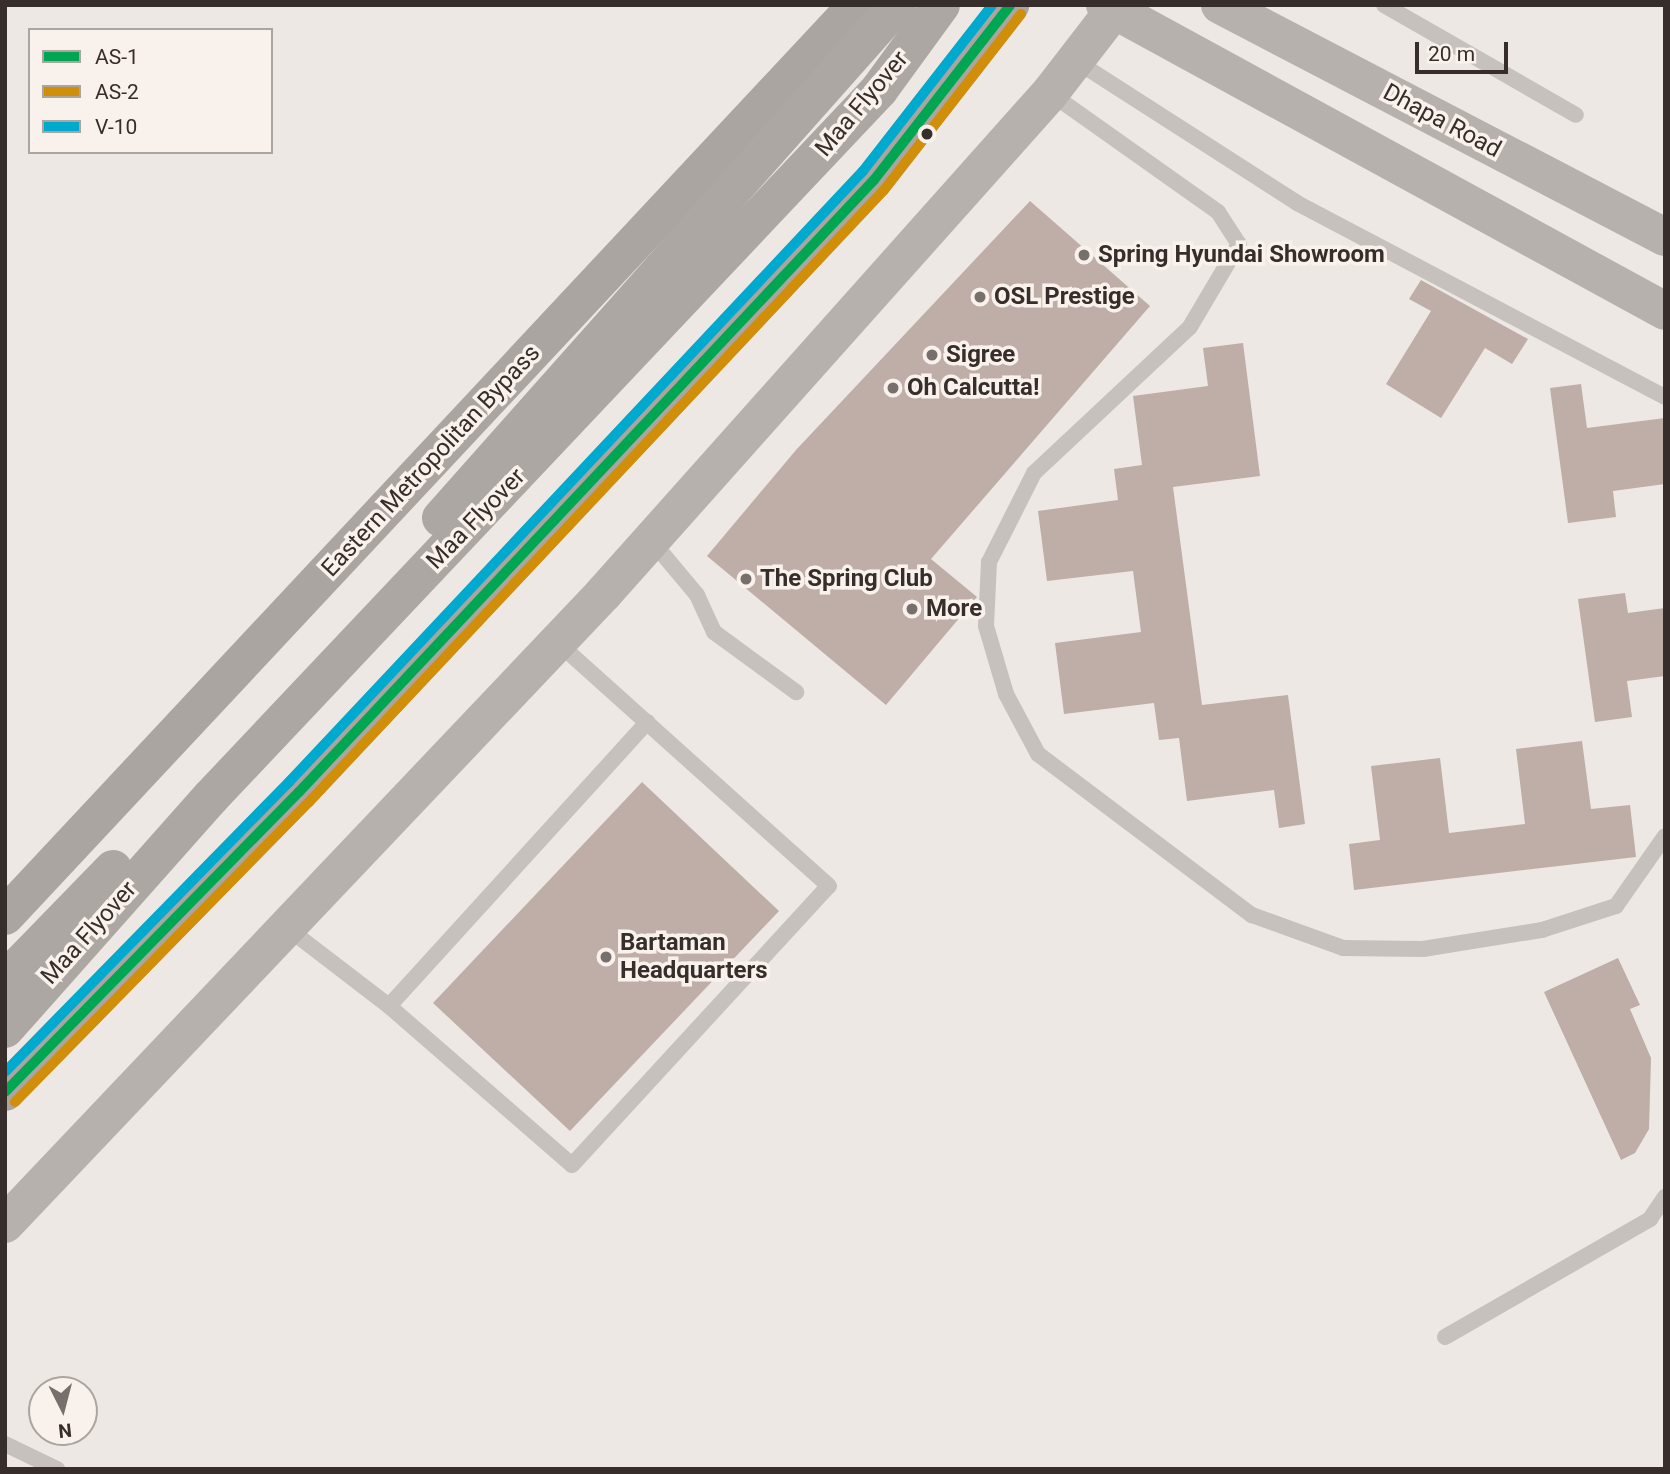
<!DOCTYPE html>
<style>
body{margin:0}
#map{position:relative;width:1670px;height:1474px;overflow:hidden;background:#ede8e4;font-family:Roboto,sans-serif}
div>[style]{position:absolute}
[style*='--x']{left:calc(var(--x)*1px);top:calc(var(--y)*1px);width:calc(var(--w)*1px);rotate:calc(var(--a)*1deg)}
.building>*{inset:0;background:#bfada7}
.lane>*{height:16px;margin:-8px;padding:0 8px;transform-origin:8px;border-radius:8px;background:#c6c1bd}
.secondary>*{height:38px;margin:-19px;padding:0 19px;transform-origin:19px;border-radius:19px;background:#b7b1ad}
.primary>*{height:38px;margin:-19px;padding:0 19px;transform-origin:19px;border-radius:19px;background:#aba5a2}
.highway>*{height:38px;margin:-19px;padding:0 19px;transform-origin:19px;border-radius:19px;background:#aca7a3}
.bus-1>*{height:10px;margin:-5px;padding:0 5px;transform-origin:5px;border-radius:5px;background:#00a651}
.bus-2>*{height:10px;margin:-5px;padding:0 5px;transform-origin:5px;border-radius:5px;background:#d18e09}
.bus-3>*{height:10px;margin:-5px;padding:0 5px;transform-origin:5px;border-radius:5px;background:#00a9ce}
.dots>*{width:19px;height:19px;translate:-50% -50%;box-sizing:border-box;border:4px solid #f9f2ec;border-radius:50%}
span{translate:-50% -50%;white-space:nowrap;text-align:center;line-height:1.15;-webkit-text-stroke:7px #f9f2ec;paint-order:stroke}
.street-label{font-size:24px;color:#372e2b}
.poi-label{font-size:24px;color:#372e2b;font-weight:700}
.left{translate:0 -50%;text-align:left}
.frame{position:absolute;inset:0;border:7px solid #372e2b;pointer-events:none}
.legend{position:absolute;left:28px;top:28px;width:245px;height:126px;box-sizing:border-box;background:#f9f2ec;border:2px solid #aba49f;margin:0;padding:9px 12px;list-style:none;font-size:21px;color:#372e2b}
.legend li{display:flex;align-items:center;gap:14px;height:35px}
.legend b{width:35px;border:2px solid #aba49f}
.north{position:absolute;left:28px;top:1376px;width:70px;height:70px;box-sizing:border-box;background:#f9f2ec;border:2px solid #aba49f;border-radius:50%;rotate:174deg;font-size:19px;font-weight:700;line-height:28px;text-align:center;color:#372e2b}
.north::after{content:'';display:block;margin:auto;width:24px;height:32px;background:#776f6c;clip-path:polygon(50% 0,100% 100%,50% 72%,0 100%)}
.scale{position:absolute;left:1415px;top:42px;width:93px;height:32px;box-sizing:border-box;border:4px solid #372e2b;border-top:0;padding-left:9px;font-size:21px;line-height:24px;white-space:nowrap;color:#372e2b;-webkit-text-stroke:5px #f9f2ec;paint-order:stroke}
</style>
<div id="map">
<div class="building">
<i style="clip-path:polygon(1030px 201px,1150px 306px,931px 559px,977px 597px,886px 705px,707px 556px,796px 450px)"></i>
<i style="clip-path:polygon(1421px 280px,1528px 339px,1512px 364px,1485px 348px,1441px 418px,1386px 384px,1431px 311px,1409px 299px)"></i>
<i style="clip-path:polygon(1243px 343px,1260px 476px,1173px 487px,1202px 705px,1288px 695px,1305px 824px,1279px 828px,1274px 790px,1187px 801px,1179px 738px,1159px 740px,1154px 703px,1064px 714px,1055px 643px,1141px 632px,1133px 571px,1047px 581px,1038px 511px,1118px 500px,1114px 469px,1142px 465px,1133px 396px,1208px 386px,1203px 348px)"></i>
<i style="clip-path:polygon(1581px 384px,1587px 428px,1665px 418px,1665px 484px,1613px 491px,1616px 517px,1568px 523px,1550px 388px)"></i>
<i style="clip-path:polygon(1625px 593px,1628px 613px,1665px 608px,1665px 676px,1627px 681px,1632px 717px,1595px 722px,1578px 599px)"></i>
<i style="clip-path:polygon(1582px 741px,1591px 809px,1630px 805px,1636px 857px,1354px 890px,1349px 844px,1380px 840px,1371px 766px,1440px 758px,1449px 833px,1525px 824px,1516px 749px)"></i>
<i style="clip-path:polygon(642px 782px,779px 911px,570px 1131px,433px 1003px)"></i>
<i style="clip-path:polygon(1618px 958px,1640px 1005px,1630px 1009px,1651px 1058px,1649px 1129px,1635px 1153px,1621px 1160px,1544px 992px)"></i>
</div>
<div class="lane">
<i style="--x:1384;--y:5;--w:221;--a:29.8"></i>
<i style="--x:1076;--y:61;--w:263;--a:32.7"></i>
<i style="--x:1297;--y:203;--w:416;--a:27.8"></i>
<i style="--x:1050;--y:93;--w:206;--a:35.3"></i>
<i style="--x:1218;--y:212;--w:38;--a:57"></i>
<i style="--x:1239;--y:244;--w:96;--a:120.6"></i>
<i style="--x:1190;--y:327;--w:214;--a:136.9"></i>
<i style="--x:1034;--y:473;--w:100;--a:116.8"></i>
<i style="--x:989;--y:562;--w:64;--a:92.7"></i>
<i style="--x:986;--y:626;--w:71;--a:73.6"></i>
<i style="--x:1006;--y:694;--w:68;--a:61.9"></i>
<i style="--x:1038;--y:754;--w:268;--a:37"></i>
<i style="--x:1252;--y:915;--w:97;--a:19.9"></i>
<i style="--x:1343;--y:948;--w:80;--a:0.7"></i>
<i style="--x:1423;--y:949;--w:121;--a:-9.1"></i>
<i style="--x:1542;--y:930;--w:78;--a:-18"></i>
<i style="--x:1616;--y:906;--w:85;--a:-55"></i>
<i style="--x:651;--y:540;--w:72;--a:50.1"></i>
<i style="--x:697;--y:595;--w:41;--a:65.3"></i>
<i style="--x:714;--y:632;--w:102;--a:36.2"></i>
<i style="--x:286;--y:927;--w:130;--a:37.5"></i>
<i style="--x:389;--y:1006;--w:242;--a:41"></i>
<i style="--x:572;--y:1165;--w:379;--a:-47.4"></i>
<i style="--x:829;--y:886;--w:365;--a:-138.1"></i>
<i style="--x:389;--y:1006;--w:384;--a:-47.7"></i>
<i style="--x:1445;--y:1337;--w:237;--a:-29.9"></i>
<i style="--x:1650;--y:1219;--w:27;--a:-56"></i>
<i style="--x:5;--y:1444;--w:58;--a:25.7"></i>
</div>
<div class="secondary">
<i style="--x:1105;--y:5;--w:638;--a:28.65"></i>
<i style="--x:1220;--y:5;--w:502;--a:27.54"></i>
<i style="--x:5;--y:1224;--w:869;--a:-46.49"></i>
<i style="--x:603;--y:594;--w:671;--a:-48.26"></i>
<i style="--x:1050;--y:93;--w:111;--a:-52.3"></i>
</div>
<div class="primary">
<i style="--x:5;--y:916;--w:1247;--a:-46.92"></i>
<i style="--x:5;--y:1092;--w:420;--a:-45.6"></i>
<i style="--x:299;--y:792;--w:840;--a:-46.79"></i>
<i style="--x:874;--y:180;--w:222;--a:-52.1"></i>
</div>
<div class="highway">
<i style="--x:441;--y:518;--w:686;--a:-48.37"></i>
<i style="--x:5;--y:980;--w:155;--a:-45.8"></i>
<i style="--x:5;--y:1029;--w:310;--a:-48.4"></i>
<i style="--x:211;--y:797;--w:973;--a:-46.62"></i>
<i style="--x:879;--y:90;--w:105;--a:-53.9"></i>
</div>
<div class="bus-1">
<i style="--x:5;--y:1092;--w:420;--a:-45.6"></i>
<i style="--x:299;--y:792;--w:840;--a:-46.79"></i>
<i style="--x:874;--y:180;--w:222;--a:-52.1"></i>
</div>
<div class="bus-2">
<i style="--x:15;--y:1102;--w:420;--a:-45.6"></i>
<i style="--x:309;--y:802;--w:840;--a:-46.79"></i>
<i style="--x:884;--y:190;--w:223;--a:-52.1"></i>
</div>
<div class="bus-3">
<i style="--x:5;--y:1072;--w:406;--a:-45.6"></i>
<i style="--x:289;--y:782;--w:838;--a:-46.79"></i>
<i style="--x:863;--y:171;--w:210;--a:-52.1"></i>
</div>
<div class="dots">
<i style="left:927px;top:134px;background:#372e2b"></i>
<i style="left:1084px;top:255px;background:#776f6c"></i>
<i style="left:980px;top:297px;background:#776f6c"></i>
<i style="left:932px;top:355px;background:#776f6c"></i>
<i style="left:893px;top:388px;background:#776f6c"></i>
<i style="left:746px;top:579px;background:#776f6c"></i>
<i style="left:912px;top:609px;background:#776f6c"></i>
<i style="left:606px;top:957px;background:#776f6c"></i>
</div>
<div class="street-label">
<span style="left:862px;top:104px;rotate:-50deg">Maa Flyover</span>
<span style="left:1442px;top:121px;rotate:28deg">Dhapa Road</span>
<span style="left:431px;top:461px;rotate:-47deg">Eastern Metropolitan Bypass</span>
<span style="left:476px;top:519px;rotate:-46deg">Maa Flyover</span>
<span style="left:89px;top:933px;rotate:-48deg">Maa Flyover</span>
</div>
<div class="poi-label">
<span class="left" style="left:1098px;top:255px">Spring Hyundai Showroom</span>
<span class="left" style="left:994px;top:297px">OSL Prestige</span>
<span class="left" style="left:946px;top:355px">Sigree</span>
<span class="left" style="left:907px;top:388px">Oh Calcutta!</span>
<span class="left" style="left:760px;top:579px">The Spring Club</span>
<span class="left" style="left:926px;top:609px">More</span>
<span class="left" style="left:620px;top:957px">Bartaman<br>Headquarters</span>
</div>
<div class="frame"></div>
<ul class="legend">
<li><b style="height:9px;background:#00a651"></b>AS-1</li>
<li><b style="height:9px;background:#d18e09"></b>AS-2</li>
<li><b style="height:9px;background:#00a9ce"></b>V-10</li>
</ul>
<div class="north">N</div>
<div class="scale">20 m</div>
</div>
